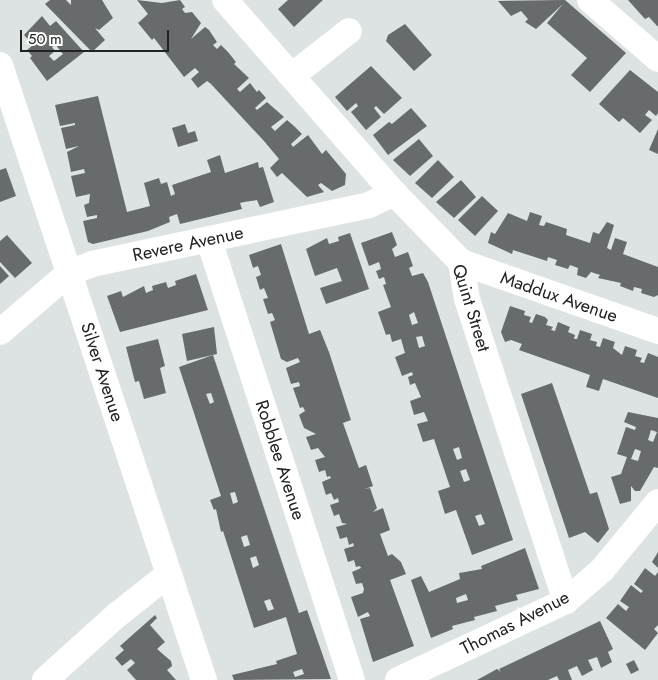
<!DOCTYPE html>
<style>
body{margin:0}
#map{position:relative;width:658px;height:680px;overflow:hidden;background:#dde2e2;font-family:Jost,sans-serif}
div>[style]{position:absolute}
[style*='--x']{left:calc(var(--x)*1px);top:calc(var(--y)*1px);width:calc(var(--w)*1px);rotate:calc(var(--a)*1deg)}
.building>*{inset:0;background:#676b6b}
.minor>*{height:26px;margin:-13px;padding:0 13px;transform-origin:13px;border-radius:13px;background:#fff}
span{translate:-50% -50%;white-space:nowrap;text-align:center;line-height:1.15;-webkit-text-stroke:5px #fff;paint-order:stroke}
.street-label{font-size:18px;color:#212323}
.scale{position:absolute;left:20px;top:30px;width:149px;height:22px;box-sizing:border-box;border:2px solid #212323;border-top:0;padding-left:6px;font-size:15px;line-height:18px;white-space:nowrap;color:#212323;-webkit-text-stroke:4px #fff;paint-order:stroke}
</style>
<div id="map">
<div class="building">
<i style="clip-path:polygon(50px 0,66px 0,71px 5px,71px 0,102px 0,113px 18px,99px 30px,95px 28px,105px 40px,92px 52px,45px 4px)"></i>
<i style="clip-path:polygon(137px 0,162px 3px,180px 0,185px 7px,182px 9px,185px 13px,192px 12px,201px 23px,191px 39px,205px 27px,209px 30px,217px 42px,213px 45px,217px 49px,221px 45px,228px 52px,236px 62px,234px 64px,249px 78px,237px 89px,240px 92px,250px 83px,257px 92px,259px 90px,266px 98px,255px 108px,257px 110px,267px 102px,284px 117px,271px 127px,275px 131px,287px 120px,294px 126px,302px 134px,291px 144px,293px 147px,308px 135px,322px 154px,326px 150px,346px 174px,345px 185px,332px 191px,321px 183px,318px 185px,324px 192px,307px 197px,282px 173px,277px 177px,270px 168px,279px 159px,264px 141px,211px 84px,207px 81px,198px 88px,191px 79px,199px 72px,195px 68px,184px 77px,154px 38px,152px 40px,138px 23px,148px 14px)"></i>
<i style="clip-path:polygon(288px 0,323px 0,294px 27px,278px 9px)"></i>
<i style="clip-path:polygon(565px 0,626px 53px,590px 92px,571px 75px,587px 58px,547px 23px,563px 4px,536px 29px,525px 22px,528px 19px,521px 11px,511px 16px,498px 1px)"></i>
<i style="clip-path:polygon(628px 0,658px 0,658px 27px,649px 17px,645px 19px)"></i>
<i style="clip-path:polygon(evenodd,42px 16px,50px 26px,56px 21px,84px 52px,47px 81px,30px 58px,32px 56px,27px 50px,33px 45px,24px 35px,42px 16px,55px 44px,63px 54px,54px 61px,49px 56px,55px 51px,52px 47px,55px 44px)"></i>
<i style="clip-path:polygon(405px 24px,432px 55px,414px 71px,386px 41px,388px 35px)"></i>
<i style="clip-path:polygon(371px 66px,402px 98px,384px 114px,376px 106px,374px 108px,381px 117px,366px 130px,351px 112px,358px 106px,356px 103px,347px 111px,335px 97px)"></i>
<i style="clip-path:polygon(630px 70px,658px 92px,658px 113px,656px 116px,649px 110px,645px 115px,652px 120px,640px 133px,623px 118px,619px 122px,599px 104px)"></i>
<i style="clip-path:polygon(98px 96px,127px 212px,150px 206px,144px 183px,159px 178px,161px 184px,167px 182px,171px 196px,175px 194px,172px 185px,211px 172px,207px 160px,220px 155px,225px 173px,258px 162px,259px 168px,263px 167px,274px 202px,260px 207px,257px 200px,244px 202px,240px 203px,242px 209px,180px 224px,177px 214px,169px 217px,170px 222px,148px 231px,93px 244px,88px 242px,83px 221px,97px 218px,97px 215px,87px 217px,84px 205px,89px 203px,90px 194px,76px 197px,71px 176px,85px 173px,84px 169px,71px 172px,67px 152px,79px 146px,66px 149px,61px 128px,75px 125px,75px 123px,60px 126px,55px 105px)"></i>
<i style="clip-path:polygon(411px 108px,427px 126px,388px 155px,373px 135px,389px 122px,392px 124px)"></i>
<i style="clip-path:polygon(185px 124px,188px 133px,195px 131px,198px 141px,178px 147px,172px 128px)"></i>
<i style="clip-path:polygon(658px 129px,658px 154px,649px 150px)"></i>
<i style="clip-path:polygon(419px 139px,433px 156px,410px 176px,393px 160px)"></i>
<i style="clip-path:polygon(438px 160px,454px 177px,432px 198px,415px 183px)"></i>
<i style="clip-path:polygon(6px 168px,16px 196px,0 202px,0 170px)"></i>
<i style="clip-path:polygon(461px 180px,476px 197px,454px 218px,436px 202px)"></i>
<i style="clip-path:polygon(482px 196px,498px 211px,475px 236px,458px 220px)"></i>
<i style="clip-path:polygon(530px 212px,542px 216px,539px 225px,544px 226px,546px 222px,567px 229px,566px 235px,590px 243px,593px 232px,599px 234px,607px 222px,614px 225px,607px 248px,611px 250px,615px 238px,627px 242px,623px 254px,658px 267px,658px 295px,654px 297px,641px 293px,642px 289px,634px 287px,633px 291px,620px 286px,621px 283px,598px 278px,600px 275px,591px 272px,586px 278px,577px 275px,578px 268px,570px 265px,568px 269px,555px 265px,557px 260px,548px 257px,547px 261px,513px 250px,512px 254px,488px 243px,491px 232px,495px 234px,508px 213px,527px 221px)"></i>
<i style="clip-path:polygon(evenodd,392px 232px,397px 245px,392px 249px,395px 257px,408px 252px,413px 266px,409px 268px,412px 276px,423px 273px,428px 282px,513px 540px,472px 555px,456px 510px,445px 514px,438px 491px,450px 487px,434px 439px,423px 442px,417px 424px,428px 421px,424px 412px,414px 415px,410px 401px,421px 397px,415px 383px,410px 385px,408px 377px,413px 375px,412px 372px,402px 376px,395px 357px,405px 353px,401px 339px,392px 342px,390px 334px,386px 335px,378px 312px,391px 307px,383px 285px,386px 284px,384px 277px,379px 279px,376px 271px,381px 269px,379px 262px,369px 266px,361px 243px,392px 232px,414px 312px,418px 323px,412px 325px,409px 315px,414px 312px,392px 232px,422px 336px,425px 346px,419px 348px,416px 337px,422px 336px,392px 232px,459px 447px,462px 458px,457px 460px,453px 449px,459px 447px,392px 232px,466px 469px,470px 480px,464px 482px,460px 471px,466px 469px,392px 232px,481px 514px,485px 524px,479px 526px,475px 516px,481px 514px)"></i>
<i style="clip-path:polygon(350px 233px,369px 289px,326px 304px,320px 288px,342px 281px,337px 268px,315px 276px,306px 249px,327px 238px,329px 244px,339px 241px,338px 237px)"></i>
<i style="clip-path:polygon(7px 235px,32px 263px,15px 278px,0 262px,0 241px)"></i>
<i style="clip-path:polygon(281px 244px,309px 334px,320px 330px,329px 352px,351px 420px,343px 423px,359px 468px,366px 465px,373px 486px,365px 489px,370px 488px,377px 508px,373px 512px,383px 508px,390px 530px,380px 534px,388px 556px,392px 554px,401px 562px,406px 574px,390px 580px,414px 646px,373px 662px,360px 619px,370px 616px,368px 612px,358px 617px,351px 597px,363px 593px,364px 589px,362px 583px,356px 584px,352px 572px,361px 568px,360px 566px,356px 567px,354px 560px,348px 562px,344px 549px,354px 546px,353px 543px,349px 545px,347px 537px,340px 539px,336px 527px,347px 524px,342px 523px,339px 514px,334px 516px,330px 505px,339px 502px,338px 498px,334px 500px,331px 493px,326px 495px,322px 482px,331px 478px,330px 476px,327px 477px,325px 470px,319px 472px,315px 460px,325px 457px,318px 448px,311px 450px,306px 437px,316px 434px,304px 428px,299px 415px,305px 411px,303px 407px,300px 408px,293px 388px,300px 386px,299px 382px,291px 384px,286px 368px,300px 362px,298px 358px,287px 362px,281px 359px,270px 322px,275px 320px,272px 313px,268px 314px,263px 299px,268px 298px,264px 288px,260px 290px,256px 277px,261px 275px,258px 266px,253px 268px,249px 255px)"></i>
<i style="clip-path:polygon(0 266px,9px 276px,0 284px)"></i>
<i style="clip-path:polygon(196px 274px,208px 310px,120px 332px,107px 296px,121px 291px,123px 297px,144px 286px,146px 293px,153px 290px,152px 286px,166px 282px,168px 288px,176px 285px,175px 281px)"></i>
<i style="clip-path:polygon(510px 306px,525px 311px,524px 315px,531px 317px,529px 322px,532px 323px,536px 314px,545px 317px,548px 320px,546px 325px,553px 327px,551px 330px,555px 331px,558px 322px,570px 327px,568px 332px,575px 335px,574px 339px,577px 339px,580px 330px,592px 334px,590px 340px,597px 342px,596px 346px,600px 347px,603px 338px,615px 342px,613px 348px,622px 355px,625px 346px,637px 350px,635px 356px,642px 358px,640px 362px,644px 363px,648px 353px,658px 357px,658px 398px,603px 379px,599px 391px,586px 387px,590px 375px,519px 350px,522px 344px,511px 340px,505px 342px,501px 332px)"></i>
<i style="clip-path:polygon(214px 327px,217px 354px,187px 361px,182px 334px)"></i>
<i style="clip-path:polygon(158px 339px,165px 366px,160px 368px,166px 393px,144px 399px,139px 381px,135px 382px,126px 347px)"></i>
<i style="clip-path:polygon(evenodd,213px 355px,299px 613px,307px 610px,331px 679px,234px 680px,232px 675px,277px 664px,276px 661px,297px 654px,286px 617px,254px 628px,223px 531px,221px 532px,216px 509px,214px 510px,210px 500px,221px 496px,179px 367px,213px 355px,211px 393px,214px 402px,210px 404px,206px 394px,211px 393px,213px 355px,235px 492px,238px 502px,233px 504px,230px 493px,235px 492px,213px 355px,247px 535px,250px 545px,244px 547px,241px 537px,247px 535px,213px 355px,256px 556px,259px 565px,253px 568px,250px 558px,256px 556px,213px 355px,270px 599px,274px 609px,268px 611px,264px 601px,270px 599px,213px 355px,302px 669px,304px 674px,295px 677px,293px 672px,302px 669px)"></i>
<i style="clip-path:polygon(552px 383px,590px 494px,597px 492px,609px 529px,598px 543px,585px 532px,569px 538px,521px 394px)"></i>
<i style="clip-path:polygon(evenodd,628px 412px,658px 418px,658px 468px,654px 467px,640px 491px,635px 491px,631px 486px,631px 501px,620px 504px,611px 477px,621px 474px,627px 457px,617px 454px,626px 427px,635px 430px,636px 427px,624px 422px,628px 412px,651px 430px,657px 432px,653px 442px,648px 440px,651px 430px,628px 412px,635px 449px,641px 451px,638px 461px,631px 459px,635px 449px)"></i>
<i style="clip-path:polygon(evenodd,525px 548px,539px 589px,516px 595px,518px 600px,495px 606px,497px 611px,474px 617px,475px 620px,452px 626px,453px 629px,431px 638px,411px 580px,421px 576px,429px 592px,460px 579px,459px 573px,482px 569px,481px 566px,525px 548px,466px 594px,468px 600px,457px 603px,456px 598px,466px 594px)"></i>
<i style="clip-path:polygon(658px 552px,658px 568px,652px 562px)"></i>
<i style="clip-path:polygon(645px 568px,655px 576px,658px 572px,658px 625px,654px 629px,658px 633px,645px 650px,606px 618px,618px 604px,626px 611px,629px 607px,620px 601px,631px 585px,641px 593px,643px 591px,634px 584px)"></i>
<i style="clip-path:polygon(155px 615px,157px 618px,150px 625px,165px 642px,157px 649px,171px 661px,172px 666px,167px 670px,176px 680px,136px 680px,127px 670px,135px 663px,131px 659px,122px 666px,115px 658px,124px 650px,120px 646px)"></i>
<i style="clip-path:polygon(600px 621px,613px 649px,608px 652px,612px 662px,601px 668px,597px 657px,588px 660px,593px 670px,582px 676px,577px 666px,568px 670px,572px 680px,559px 680px,557px 676px,548px 680px,477px 680px,497px 669px,501px 672px,499px 669px)"></i>
<i style="clip-path:polygon(634px 660px,639px 670px,631px 674px,626px 664px)"></i>
</div>
<div class="minor">
<i style="--x:225;--y:0;--w:257;--a:48.8"></i>
<i style="--x:394;--y:193;--w:96;--a:45.8"></i>
<i style="--x:461;--y:262;--w:37;--a:81"></i>
<i style="--x:467;--y:299;--w:318;--a:71.9"></i>
<i style="--x:590;--y:0;--w:90;--a:40.9"></i>
<i style="--x:0;--y:65;--w:648;--a:71.65"></i>
<i style="--x:293;--y:75;--w:71;--a:-38.2"></i>
<i style="--x:209;--y:240;--w:463;--a:72"></i>
<i style="--x:461;--y:262;--w:209;--a:19.3"></i>
<i style="--x:0;--y:332;--w:91;--a:-40.5"></i>
<i style="--x:69;--y:273;--w:25;--a:-21"></i>
<i style="--x:92;--y:264;--w:283;--a:-12"></i>
<i style="--x:369;--y:205;--w:28;--a:-26"></i>
<i style="--x:45;--y:680;--w:97;--a:-42.1"></i>
<i style="--x:117;--y:615;--w:66;--a:-38.3"></i>
<i style="--x:398;--y:680;--w:186;--a:-25.2"></i>
<i style="--x:566;--y:601;--w:48;--a:-40.7"></i>
<i style="--x:602;--y:570;--w:88;--a:-50.5"></i>
</div>
<div class="street-label">
<span style="left:188px;top:244px;rotate:-12deg">Revere Avenue</span>
<span style="left:559px;top:297px;rotate:19deg">Maddux Avenue</span>
<span style="left:471px;top:308px;rotate:73deg">Quint Street</span>
<span style="left:102px;top:372px;rotate:72deg">Silver Avenue</span>
<span style="left:280px;top:460px;rotate:72deg">Robblee Avenue</span>
<span style="left:515px;top:623px;rotate:-27deg">Thomas Avenue</span>
</div>
<div class="scale">50 m</div>
</div>
